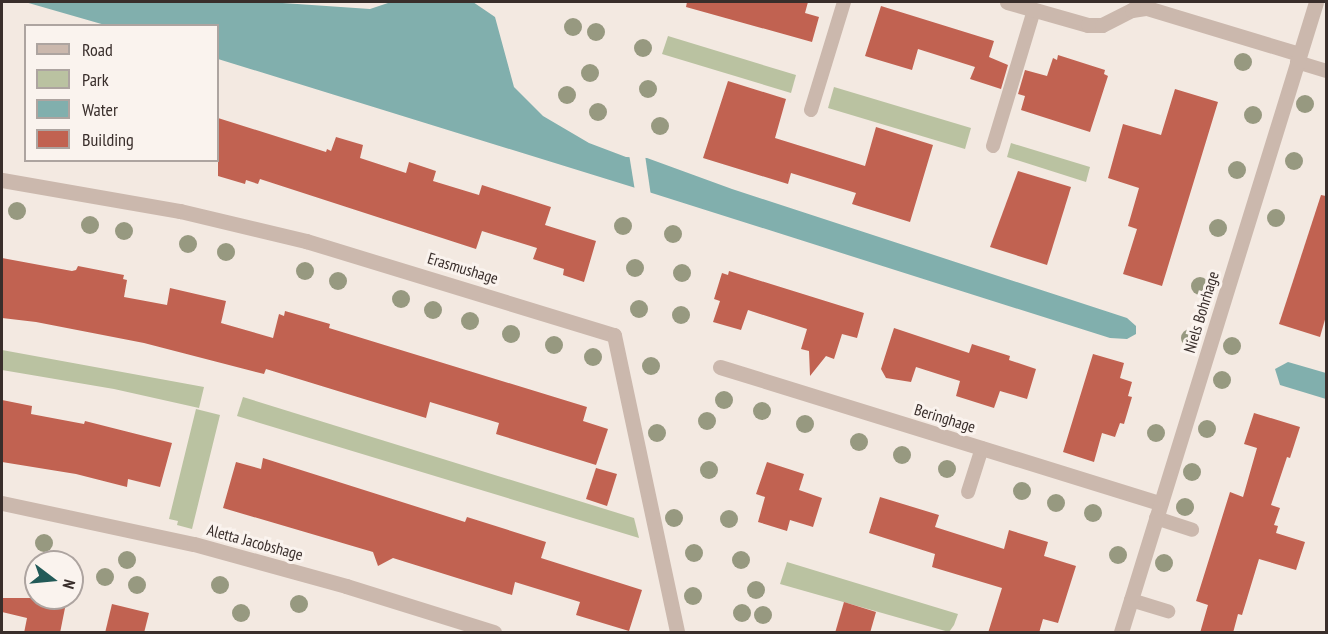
<!DOCTYPE html>
<style>
body{margin:0}
#map{position:relative;width:1328px;height:634px;overflow:hidden;background:#f3e9e1;font-family:"PT Sans Narrow",sans-serif}
div>[style]{position:absolute}
[style*='--x']{left:calc(var(--x)*1px);top:calc(var(--y)*1px);width:calc(var(--w)*1px);rotate:calc(var(--a)*1deg)}
.green>*{inset:0;background:#bac2a1}
.water>*{inset:0;background:#81afad}
.pier>*{inset:0;background:#f3e9e1}
.building>*{inset:0;background:#c16251}
.lane>*{height:14px;margin:-7px;padding:0 7px;transform-origin:7px;border-radius:7px;background:#cbb8ad}
.street>*{height:15px;margin:-7.5px;padding:0 7.5px;transform-origin:7.5px;border-radius:7.5px;background:#cbb8ad}
.trees>*{width:18px;height:18px;margin:-9px;border-radius:50%;background:#979980}
span{translate:-50% -50%;white-space:nowrap;text-align:center;line-height:1.15;-webkit-text-stroke:6px #faf3ee;paint-order:stroke}
.street-label{font-size:16px;color:#392e2b}
.frame{position:absolute;inset:0;border:3px solid #392e2b;pointer-events:none}
.legend{position:absolute;left:24px;top:24px;width:195px;height:138px;box-sizing:border-box;background:#faf3ee;border:2px solid #ada4a0;margin:0;padding:8px 10px;list-style:none;font-size:18px;color:#392e2b}
.legend li{display:flex;align-items:center;gap:12px;height:30px}
.legend b{width:30px;border:2px solid #ada4a0}
.north{position:absolute;left:24px;top:550px;width:60px;height:60px;box-sizing:border-box;background:#faf3ee;border:2px solid #ada4a0;border-radius:50%;rotate:106deg;font-size:16px;font-weight:700;line-height:24px;text-align:center;color:#392e2b}
.north::after{content:'';display:block;margin:auto;width:21px;height:27px;background:#225a58;clip-path:polygon(50% 0,100% 100%,50% 72%,0 100%)}
</style>
<div id="map">
<div class="green">
<i style="clip-path:polygon(668px 36px,796px 75px,791px 93px,662px 54px)"></i>
<i style="clip-path:polygon(834px 87px,971px 128px,965px 149px,828px 108px)"></i>
<i style="clip-path:polygon(1011px 143px,1090px 167px,1086px 182px,1007px 157px)"></i>
<i style="clip-path:polygon(2px 350px,204px 387px,199px 408px,114px 389px,2px 370px)"></i>
<i style="clip-path:polygon(243px 397px,634px 518px,639px 538px,237px 416px)"></i>
<i style="clip-path:polygon(196px 409px,220px 415px,192px 529px,177px 525px,178px 521px,169px 519px)"></i>
<i style="clip-path:polygon(787px 562px,958px 614px,954px 625px,949px 632px,780px 584px)"></i>
</div>
<div class="water">
<i style="clip-path:polygon(25px 2px,268px 2px,370px 9px,391px 2px,473px 2px,495px 17px,514px 87px,543px 116px,589px 143px,626px 157px,647px 158px,732px 189px,1127px 318px,1136px 326px,1136px 334px,1127px 339px,1110px 338px,655px 194px,218px 59px,218px 26px,105px 25px)"></i>
<i style="clip-path:polygon(1288px 362px,1326px 373px,1326px 399px,1280px 385px,1275px 369px)"></i>
</div>
<div class="pier">
<i style="clip-path:polygon(629px 154px,645px 155px,651px 196px,635px 191px)"></i>
</div>
<div class="building">
<i style="clip-path:polygon(687px 2px,808px 2px,805px 13px,819px 17px,812px 42px,686px 7px)"></i>
<i style="clip-path:polygon(881px 6px,994px 41px,989px 57px,1008px 65px,1001px 89px,970px 79px,975px 67px,918px 49px,912px 70px,865px 56px)"></i>
<i style="clip-path:polygon(1058px 55px,1105px 70px,1104px 74px,1108px 76px,1090px 132px,1021px 110px,1025px 96px,1018px 94px,1025px 70px,1047px 76px,1053px 58px,1057px 60px)"></i>
<i style="clip-path:polygon(728px 81px,786px 99px,775px 138px,865px 166px,876px 127px,933px 145px,910px 222px,852px 204px,856px 193px,791px 173px,788px 184px,703px 158px)"></i>
<i style="clip-path:polygon(1175px 89px,1218px 102px,1162px 286px,1123px 274px,1137px 229px,1128px 226px,1139px 188px,1108px 178px,1123px 124px,1161px 135px)"></i>
<i style="clip-path:polygon(218px 118px,326px 152px,327px 149px,331px 151px,336px 137px,363px 145px,360px 158px,406px 173px,409px 162px,436px 171px,433px 181px,479px 195px,482px 185px,551px 207px,545px 225px,596px 241px,584px 282px,563px 275px,564px 269px,533px 259px,537px 248px,482px 231px,476px 249px,260px 179px,258px 184px,246px 180px,245px 184px,218px 176px)"></i>
<i style="clip-path:polygon(1018px 171px,1071px 187px,1047px 265px,990px 247px)"></i>
<i style="clip-path:polygon(1321px 195px,1326px 196px,1326px 316px,1320px 337px,1279px 324px)"></i>
<i style="clip-path:polygon(2px 258px,72px 271px,76px 270px,78px 266px,124px 275px,123px 279px,127px 280px,124px 297px,167px 305px,170px 288px,226px 301px,221px 323px,273px 338px,279px 314px,284px 316px,285px 311px,330px 324px,329px 328px,587px 407px,583px 421px,608px 429px,596px 465px,496px 434px,499px 423px,430px 402px,426px 418px,266px 369px,264px 374px,144px 343px,36px 322px,2px 318px)"></i>
<i style="clip-path:polygon(729px 271px,864px 313px,857px 338px,842px 334px,834px 359px,826px 356px,810px 376px,809px 351px,801px 349px,807px 329px,748px 310px,741px 330px,713px 322px,720px 301px,714px 299px,722px 273px,728px 275px)"></i>
<i style="clip-path:polygon(894px 328px,969px 353px,972px 344px,1010px 356px,1009px 360px,1036px 369px,1027px 399px,1000px 391px,994px 408px,956px 396px,960px 381px,916px 367px,911px 382px,886px 378px,881px 369px)"></i>
<i style="clip-path:polygon(1093px 354px,1124px 363px,1120px 378px,1132px 382px,1128px 396px,1132px 397px,1124px 424px,1120px 423px,1115px 437px,1102px 433px,1094px 462px,1063px 452px)"></i>
<i style="clip-path:polygon(2px 400px,32px 406px,31px 414px,84px 424px,85px 421px,172px 443px,160px 487px,128px 479px,127px 487px,76px 474px,2px 462px)"></i>
<i style="clip-path:polygon(1254px 413px,1300px 427px,1290px 458px,1287px 457px,1271px 505px,1280px 508px,1274px 525px,1278px 526px,1276px 533px,1305px 542px,1296px 570px,1259px 559px,1242px 615px,1238px 614px,1233px 633px,1200px 633px,1208px 605px,1196px 601px,1230px 492px,1243px 497px,1257px 448px,1244px 444px)"></i>
<i style="clip-path:polygon(263px 458px,465px 522px,467px 517px,546px 542px,541px 558px,642px 590px,629px 631px,576px 615px,580px 602px,515px 582px,512px 595px,393px 558px,378px 566px,373px 552px,223px 508px,236px 462px,261px 469px)"></i>
<i style="clip-path:polygon(767px 462px,804px 474px,799px 490px,822px 498px,813px 527px,790px 520px,787px 531px,758px 522px,765px 497px,756px 494px)"></i>
<i style="clip-path:polygon(596px 468px,617px 474px,607px 506px,586px 499px)"></i>
<i style="clip-path:polygon(880px 497px,939px 515px,935px 527px,1004px 549px,1009px 530px,1048px 542px,1044px 556px,1076px 566px,1058px 623px,1043px 619px,1039px 633px,988px 633px,1002px 588px,932px 567px,935px 554px,869px 533px)"></i>
<i style="clip-path:polygon(2px 598px,67px 598px,60px 633px,24px 633px,27px 618px,2px 612px)"></i>
<i style="clip-path:polygon(844px 602px,876px 612px,870px 633px,835px 633px)"></i>
<i style="clip-path:polygon(112px 604px,149px 613px,144px 633px,105px 633px)"></i>
</div>
<div class="lane">
<i style="--x:1297;--y:62;--w:30;--a:17"></i>
<i style="--x:811;--y:110;--w:113;--a:-73"></i>
<i style="--x:993;--y:146;--w:142;--a:-73.2"></i>
<i style="--x:968;--y:492;--w:46;--a:-72.3"></i>
<i style="--x:1156;--y:518;--w:38;--a:18"></i>
<i style="--x:1131;--y:600;--w:39;--a:17"></i>
</div>
<div class="street">
<i style="--x:1007;--y:2;--w:84;--a:15.9"></i>
<i style="--x:1088;--y:25;--w:14;--a:0"></i>
<i style="--x:1102;--y:25;--w:34;--a:-27"></i>
<i style="--x:1132;--y:10;--w:15;--a:-8"></i>
<i style="--x:1147;--y:8;--w:159;--a:16.8"></i>
<i style="--x:2;--y:180;--w:181;--a:9.9"></i>
<i style="--x:180;--y:211;--w:130;--a:13.4"></i>
<i style="--x:306;--y:241;--w:322;--a:17"></i>
<i style="--x:614;--y:335;--w:304;--a:78"></i>
<i style="--x:720;--y:367;--w:461;--a:17.2"></i>
<i style="--x:2;--y:503;--w:196;--a:12.1"></i>
<i style="--x:194;--y:544;--w:158;--a:15.4"></i>
<i style="--x:346;--y:586;--w:155;--a:17.3"></i>
<i style="--x:1121;--y:632;--w:659;--a:-72.8"></i>
</div>
<div class="trees">
<i style="left:573px;top:27px"></i>
<i style="left:596px;top:32px"></i>
<i style="left:643px;top:48px"></i>
<i style="left:1243px;top:62px"></i>
<i style="left:590px;top:73px"></i>
<i style="left:648px;top:89px"></i>
<i style="left:567px;top:95px"></i>
<i style="left:1305px;top:104px"></i>
<i style="left:598px;top:112px"></i>
<i style="left:1253px;top:115px"></i>
<i style="left:660px;top:126px"></i>
<i style="left:1294px;top:161px"></i>
<i style="left:1237px;top:170px"></i>
<i style="left:17px;top:211px"></i>
<i style="left:1276px;top:218px"></i>
<i style="left:90px;top:225px"></i>
<i style="left:623px;top:226px"></i>
<i style="left:1218px;top:228px"></i>
<i style="left:124px;top:231px"></i>
<i style="left:673px;top:234px"></i>
<i style="left:188px;top:244px"></i>
<i style="left:226px;top:252px"></i>
<i style="left:635px;top:268px"></i>
<i style="left:305px;top:271px"></i>
<i style="left:682px;top:273px"></i>
<i style="left:338px;top:281px"></i>
<i style="left:1200px;top:286px"></i>
<i style="left:401px;top:299px"></i>
<i style="left:639px;top:309px"></i>
<i style="left:433px;top:310px"></i>
<i style="left:681px;top:315px"></i>
<i style="left:470px;top:321px"></i>
<i style="left:511px;top:334px"></i>
<i style="left:1190px;top:338px"></i>
<i style="left:554px;top:345px"></i>
<i style="left:1232px;top:346px"></i>
<i style="left:593px;top:357px"></i>
<i style="left:651px;top:366px"></i>
<i style="left:1222px;top:380px"></i>
<i style="left:724px;top:400px"></i>
<i style="left:762px;top:411px"></i>
<i style="left:707px;top:421px"></i>
<i style="left:805px;top:424px"></i>
<i style="left:1207px;top:429px"></i>
<i style="left:657px;top:433px"></i>
<i style="left:1156px;top:433px"></i>
<i style="left:859px;top:442px"></i>
<i style="left:902px;top:455px"></i>
<i style="left:947px;top:469px"></i>
<i style="left:709px;top:470px"></i>
<i style="left:1192px;top:472px"></i>
<i style="left:1022px;top:491px"></i>
<i style="left:1056px;top:503px"></i>
<i style="left:1185px;top:507px"></i>
<i style="left:1093px;top:513px"></i>
<i style="left:674px;top:518px"></i>
<i style="left:729px;top:519px"></i>
<i style="left:44px;top:543px"></i>
<i style="left:694px;top:553px"></i>
<i style="left:1118px;top:555px"></i>
<i style="left:127px;top:560px"></i>
<i style="left:741px;top:560px"></i>
<i style="left:1164px;top:563px"></i>
<i style="left:105px;top:577px"></i>
<i style="left:137px;top:585px"></i>
<i style="left:220px;top:585px"></i>
<i style="left:756px;top:590px"></i>
<i style="left:693px;top:596px"></i>
<i style="left:299px;top:604px"></i>
<i style="left:241px;top:613px"></i>
<i style="left:742px;top:613px"></i>
<i style="left:763px;top:615px"></i>
</div>
<div class="street-label">
<span style="left:463px;top:268px;rotate:17deg">Erasmushage</span>
<span style="left:1201px;top:312px;rotate:-73deg">Niels Bohrhage</span>
<span style="left:945px;top:418px;rotate:17deg">Beringhage</span>
<span style="left:255px;top:542px;rotate:15deg">Aletta Jacobshage</span>
</div>
<div class="frame"></div>
<ul class="legend">
<li><b style="height:8px;background:#cbb8ad"></b>Road</li>
<li><b style="height:16px;background:#bac2a1"></b>Park</li>
<li><b style="height:16px;background:#81afad"></b>Water</li>
<li><b style="height:16px;background:#c16251"></b>Building</li>
</ul>
<div class="north">N</div>
</div>
